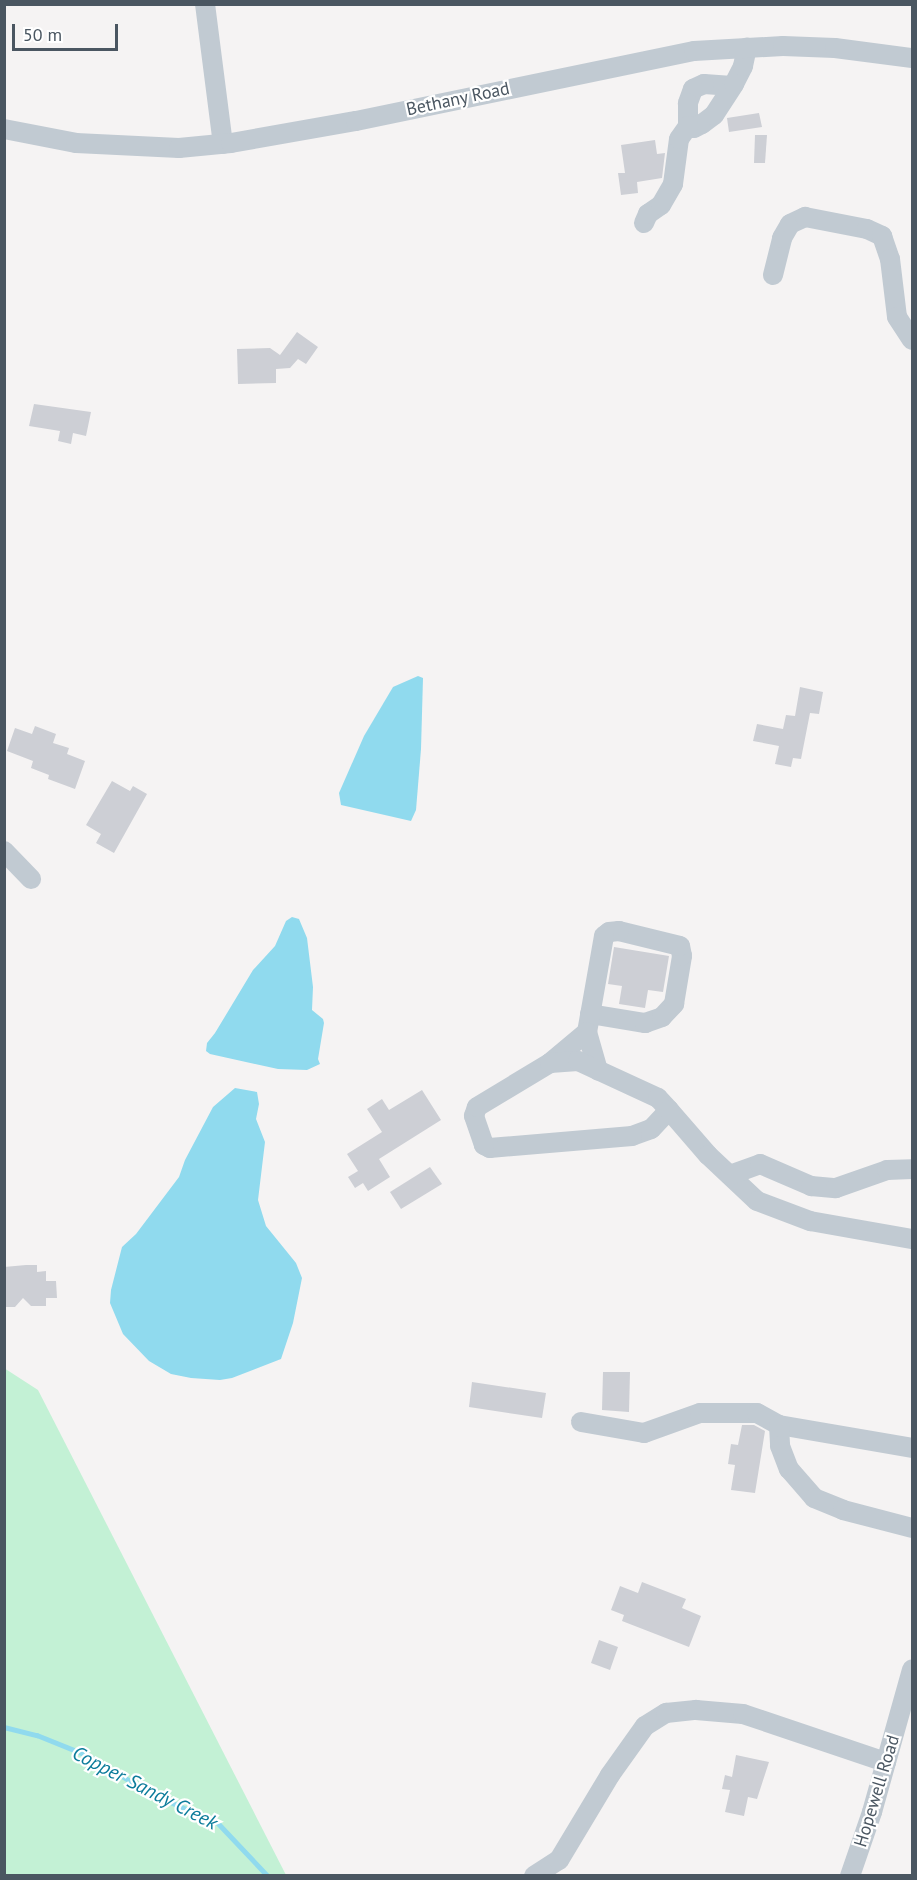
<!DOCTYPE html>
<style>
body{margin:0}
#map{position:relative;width:917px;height:1880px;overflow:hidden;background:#f5f3f3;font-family:"PT Sans",sans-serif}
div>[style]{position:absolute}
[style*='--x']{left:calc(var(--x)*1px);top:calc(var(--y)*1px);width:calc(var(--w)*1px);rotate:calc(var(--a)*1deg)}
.green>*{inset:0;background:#c3f1d5}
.water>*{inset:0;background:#90daee}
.stream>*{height:4.5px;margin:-2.25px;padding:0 2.25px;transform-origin:2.25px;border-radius:2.25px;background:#90daee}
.building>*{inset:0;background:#cdcfd5}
.minor>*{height:20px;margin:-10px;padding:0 10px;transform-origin:10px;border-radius:10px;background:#c1cad2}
span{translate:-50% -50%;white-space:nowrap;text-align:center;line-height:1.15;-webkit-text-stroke:4.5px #fff;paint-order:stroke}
.street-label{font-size:18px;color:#4a5661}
.water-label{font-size:20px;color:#0c7c9b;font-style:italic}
.frame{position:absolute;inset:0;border:6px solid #4a5661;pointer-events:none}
.scale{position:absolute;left:12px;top:24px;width:106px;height:27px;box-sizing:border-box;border:3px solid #4a5661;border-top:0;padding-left:8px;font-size:18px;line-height:21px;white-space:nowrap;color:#4a5661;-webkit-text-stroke:4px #fff;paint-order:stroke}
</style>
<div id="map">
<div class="green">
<i style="clip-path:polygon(4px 1368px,38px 1390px,286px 1875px,5px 1875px)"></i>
</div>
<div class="water">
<i style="clip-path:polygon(418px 676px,423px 678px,421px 749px,416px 810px,411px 821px,341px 805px,339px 793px,364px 736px,393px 687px)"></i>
<i style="clip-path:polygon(292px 917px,299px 919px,307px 938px,313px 987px,312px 1010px,323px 1019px,324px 1023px,318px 1059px,320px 1064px,307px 1070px,278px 1069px,210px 1054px,206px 1051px,207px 1043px,215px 1033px,253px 970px,275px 946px,286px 921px)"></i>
<i style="clip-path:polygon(235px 1088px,257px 1092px,259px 1104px,256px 1119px,265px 1142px,258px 1200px,266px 1226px,296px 1263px,302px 1278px,293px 1323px,281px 1359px,232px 1378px,220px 1380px,191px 1378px,171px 1374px,149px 1361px,123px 1334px,110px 1303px,111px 1290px,122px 1247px,136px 1234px,179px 1177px,185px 1160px,213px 1107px)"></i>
</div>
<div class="stream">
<i style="--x:4;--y:1727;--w:34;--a:14"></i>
<i style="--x:37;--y:1735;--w:56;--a:22"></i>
<i style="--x:89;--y:1756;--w:71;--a:31.2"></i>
<i style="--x:150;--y:1793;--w:74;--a:23.8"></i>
<i style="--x:218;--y:1823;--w:73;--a:46.7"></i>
</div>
<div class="building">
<i style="clip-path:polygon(759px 113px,762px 127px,729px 132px,727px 118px)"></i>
<i style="clip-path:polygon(755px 135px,767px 135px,765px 163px,754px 163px)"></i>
<i style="clip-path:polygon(655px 140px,657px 154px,665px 153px,662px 178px,637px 182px,638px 193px,621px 195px,618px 173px,625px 173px,621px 145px)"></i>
<i style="clip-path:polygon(297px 332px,318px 347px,306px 364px,298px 359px,290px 368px,276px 369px,276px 383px,238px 384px,237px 349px,270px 348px,280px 355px)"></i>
<i style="clip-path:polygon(34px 404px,91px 412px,86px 436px,73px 433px,71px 444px,58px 441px,60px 431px,29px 426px)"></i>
<i style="clip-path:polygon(800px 687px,823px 692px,819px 714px,810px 713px,801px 759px,793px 758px,791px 767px,775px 764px,779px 746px,753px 741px,757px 724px,783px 729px,786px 715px,795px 716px)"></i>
<i style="clip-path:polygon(35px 726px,56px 734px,53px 743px,69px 748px,67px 754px,85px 761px,75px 789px,48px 779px,49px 775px,31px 768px,33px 761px,7px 751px,15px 728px,32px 734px)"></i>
<i style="clip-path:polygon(112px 781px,130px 791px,133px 786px,147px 794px,114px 853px,96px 843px,101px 834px,86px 825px)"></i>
<i style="clip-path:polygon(614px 947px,669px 956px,663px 992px,648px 990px,645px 1008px,619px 1004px,622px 986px,608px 984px)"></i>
<i style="clip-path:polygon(422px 1090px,441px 1120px,379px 1159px,390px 1177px,368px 1191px,363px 1183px,355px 1188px,348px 1177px,358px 1171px,347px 1154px,382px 1132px,367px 1109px,382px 1099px,389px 1110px)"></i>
<i style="clip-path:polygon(430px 1167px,442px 1184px,401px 1209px,390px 1192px)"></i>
<i style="clip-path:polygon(26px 1265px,37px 1265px,37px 1272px,46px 1271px,46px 1281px,56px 1281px,57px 1298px,46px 1298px,46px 1306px,31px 1306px,23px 1298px,15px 1307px,4px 1307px,4px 1267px)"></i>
<i style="clip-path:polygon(603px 1372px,630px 1372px,629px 1412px,602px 1410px)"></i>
<i style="clip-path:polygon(472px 1382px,546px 1393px,542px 1418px,469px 1407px)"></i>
<i style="clip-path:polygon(742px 1425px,754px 1425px,765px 1431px,755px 1493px,731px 1490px,735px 1465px,728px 1464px,731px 1444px,738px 1445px)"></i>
<i style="clip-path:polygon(642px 1582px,686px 1599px,682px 1608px,701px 1616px,689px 1647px,622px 1621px,624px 1615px,611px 1610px,620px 1586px,638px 1593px)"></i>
<i style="clip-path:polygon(599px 1640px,618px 1647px,610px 1670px,591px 1663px)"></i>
<i style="clip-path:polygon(736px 1755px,769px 1762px,757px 1799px,748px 1797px,744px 1816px,725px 1812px,730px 1790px,722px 1789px,725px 1775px,732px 1777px)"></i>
</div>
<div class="minor">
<i style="--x:205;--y:4;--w:141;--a:82.7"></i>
<i style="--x:732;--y:86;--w:28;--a:-176"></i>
<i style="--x:704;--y:84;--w:12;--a:156"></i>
<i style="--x:693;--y:89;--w:15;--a:110"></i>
<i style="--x:688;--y:103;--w:23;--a:90"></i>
<i style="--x:688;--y:126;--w:6;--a:18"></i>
<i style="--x:694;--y:128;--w:9;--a:-27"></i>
<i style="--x:702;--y:124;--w:15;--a:-37"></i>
<i style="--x:714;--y:115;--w:37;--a:-57"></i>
<i style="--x:734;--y:84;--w:20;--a:-63"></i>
<i style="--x:743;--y:66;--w:19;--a:-78"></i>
<i style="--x:4;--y:129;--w:73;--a:11"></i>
<i style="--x:76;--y:143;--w:103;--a:2.8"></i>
<i style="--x:179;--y:148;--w:52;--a:-5.5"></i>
<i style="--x:231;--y:143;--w:127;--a:-10"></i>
<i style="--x:356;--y:121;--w:345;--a:-11.7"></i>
<i style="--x:694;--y:51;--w:89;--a:-3.2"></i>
<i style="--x:783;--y:46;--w:52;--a:2.2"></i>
<i style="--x:835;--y:48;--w:78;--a:7.4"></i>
<i style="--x:644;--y:223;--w:10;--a:-66"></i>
<i style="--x:648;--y:214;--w:16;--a:-35"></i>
<i style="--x:661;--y:205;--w:24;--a:-60"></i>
<i style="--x:673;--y:184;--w:45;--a:-82.4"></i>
<i style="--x:679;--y:139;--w:16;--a:-55"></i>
<i style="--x:773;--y:275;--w:38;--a:-76"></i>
<i style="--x:782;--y:238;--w:16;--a:-60"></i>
<i style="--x:790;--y:224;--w:17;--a:-25"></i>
<i style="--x:805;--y:217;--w:63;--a:11"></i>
<i style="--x:867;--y:229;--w:17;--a:25"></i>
<i style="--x:882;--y:236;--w:24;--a:71"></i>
<i style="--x:890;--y:259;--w:58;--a:83.1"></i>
<i style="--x:897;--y:317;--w:27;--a:57"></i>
<i style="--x:4;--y:851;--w:39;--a:46"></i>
<i style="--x:590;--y:1014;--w:56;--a:9.3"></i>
<i style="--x:645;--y:1023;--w:18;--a:-19"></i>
<i style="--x:662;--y:1017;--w:18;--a:-47"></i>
<i style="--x:674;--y:1004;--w:49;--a:-80.5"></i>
<i style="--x:682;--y:956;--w:10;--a:-101"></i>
<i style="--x:680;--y:946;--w:63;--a:-166.2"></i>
<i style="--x:619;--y:931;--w:10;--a:174"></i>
<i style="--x:609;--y:932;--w:6;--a:141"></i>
<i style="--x:604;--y:936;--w:97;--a:100"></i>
<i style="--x:587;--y:1032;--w:40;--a:74"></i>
<i style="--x:550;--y:1063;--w:48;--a:-40"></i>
<i style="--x:669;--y:1110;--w:26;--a:133"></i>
<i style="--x:651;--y:1129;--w:20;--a:160"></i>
<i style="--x:632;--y:1136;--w:143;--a:175.2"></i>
<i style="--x:490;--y:1148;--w:7;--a:-153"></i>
<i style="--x:484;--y:1145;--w:31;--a:-109"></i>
<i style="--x:474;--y:1116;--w:9;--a:-72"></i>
<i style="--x:477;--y:1107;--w:85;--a:-31.1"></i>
<i style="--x:550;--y:1063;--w:28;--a:-4"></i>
<i style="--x:578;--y:1061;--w:88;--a:24.8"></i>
<i style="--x:658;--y:1098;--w:16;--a:47"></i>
<i style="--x:669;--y:1110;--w:60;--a:49.1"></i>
<i style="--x:708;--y:1155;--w:67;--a:43.2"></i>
<i style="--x:757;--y:1201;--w:57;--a:20.7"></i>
<i style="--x:810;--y:1221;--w:104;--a:10"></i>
<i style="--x:730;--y:1175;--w:32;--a:-20"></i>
<i style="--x:760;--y:1164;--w:56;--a:23.3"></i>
<i style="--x:811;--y:1186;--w:25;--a:5"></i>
<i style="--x:836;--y:1188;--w:54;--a:-19.4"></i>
<i style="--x:887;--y:1170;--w:25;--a:-2"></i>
<i style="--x:581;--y:1422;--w:64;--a:9.9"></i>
<i style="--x:644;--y:1433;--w:59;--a:-19.7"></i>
<i style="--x:700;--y:1413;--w:57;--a:0"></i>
<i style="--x:757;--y:1413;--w:25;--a:29"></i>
<i style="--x:779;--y:1425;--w:135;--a:9.8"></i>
<i style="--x:779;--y:1425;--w:21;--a:87"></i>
<i style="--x:780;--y:1446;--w:25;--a:69"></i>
<i style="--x:789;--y:1469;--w:38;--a:49"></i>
<i style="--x:814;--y:1498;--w:31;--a:22"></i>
<i style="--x:843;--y:1510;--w:71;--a:14.6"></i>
<i style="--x:534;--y:1876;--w:30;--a:-33"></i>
<i style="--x:559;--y:1860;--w:99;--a:-59"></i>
<i style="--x:610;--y:1775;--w:60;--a:-54.5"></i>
<i style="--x:645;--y:1726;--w:25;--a:-32"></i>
<i style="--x:666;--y:1713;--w:30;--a:-6"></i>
<i style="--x:696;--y:1710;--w:47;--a:4.9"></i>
<i style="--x:743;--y:1714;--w:151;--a:18.6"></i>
<i style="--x:850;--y:1876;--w:68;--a:-71"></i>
<i style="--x:872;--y:1812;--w:148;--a:-74.3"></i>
</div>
<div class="street-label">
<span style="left:458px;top:99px;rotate:-12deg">Bethany Road</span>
<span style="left:877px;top:1791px;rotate:-73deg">Hopewell Road</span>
</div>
<div class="water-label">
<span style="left:145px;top:1788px;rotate:27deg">Copper Sandy Creek</span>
</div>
<div class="frame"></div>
<div class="scale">50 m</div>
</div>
